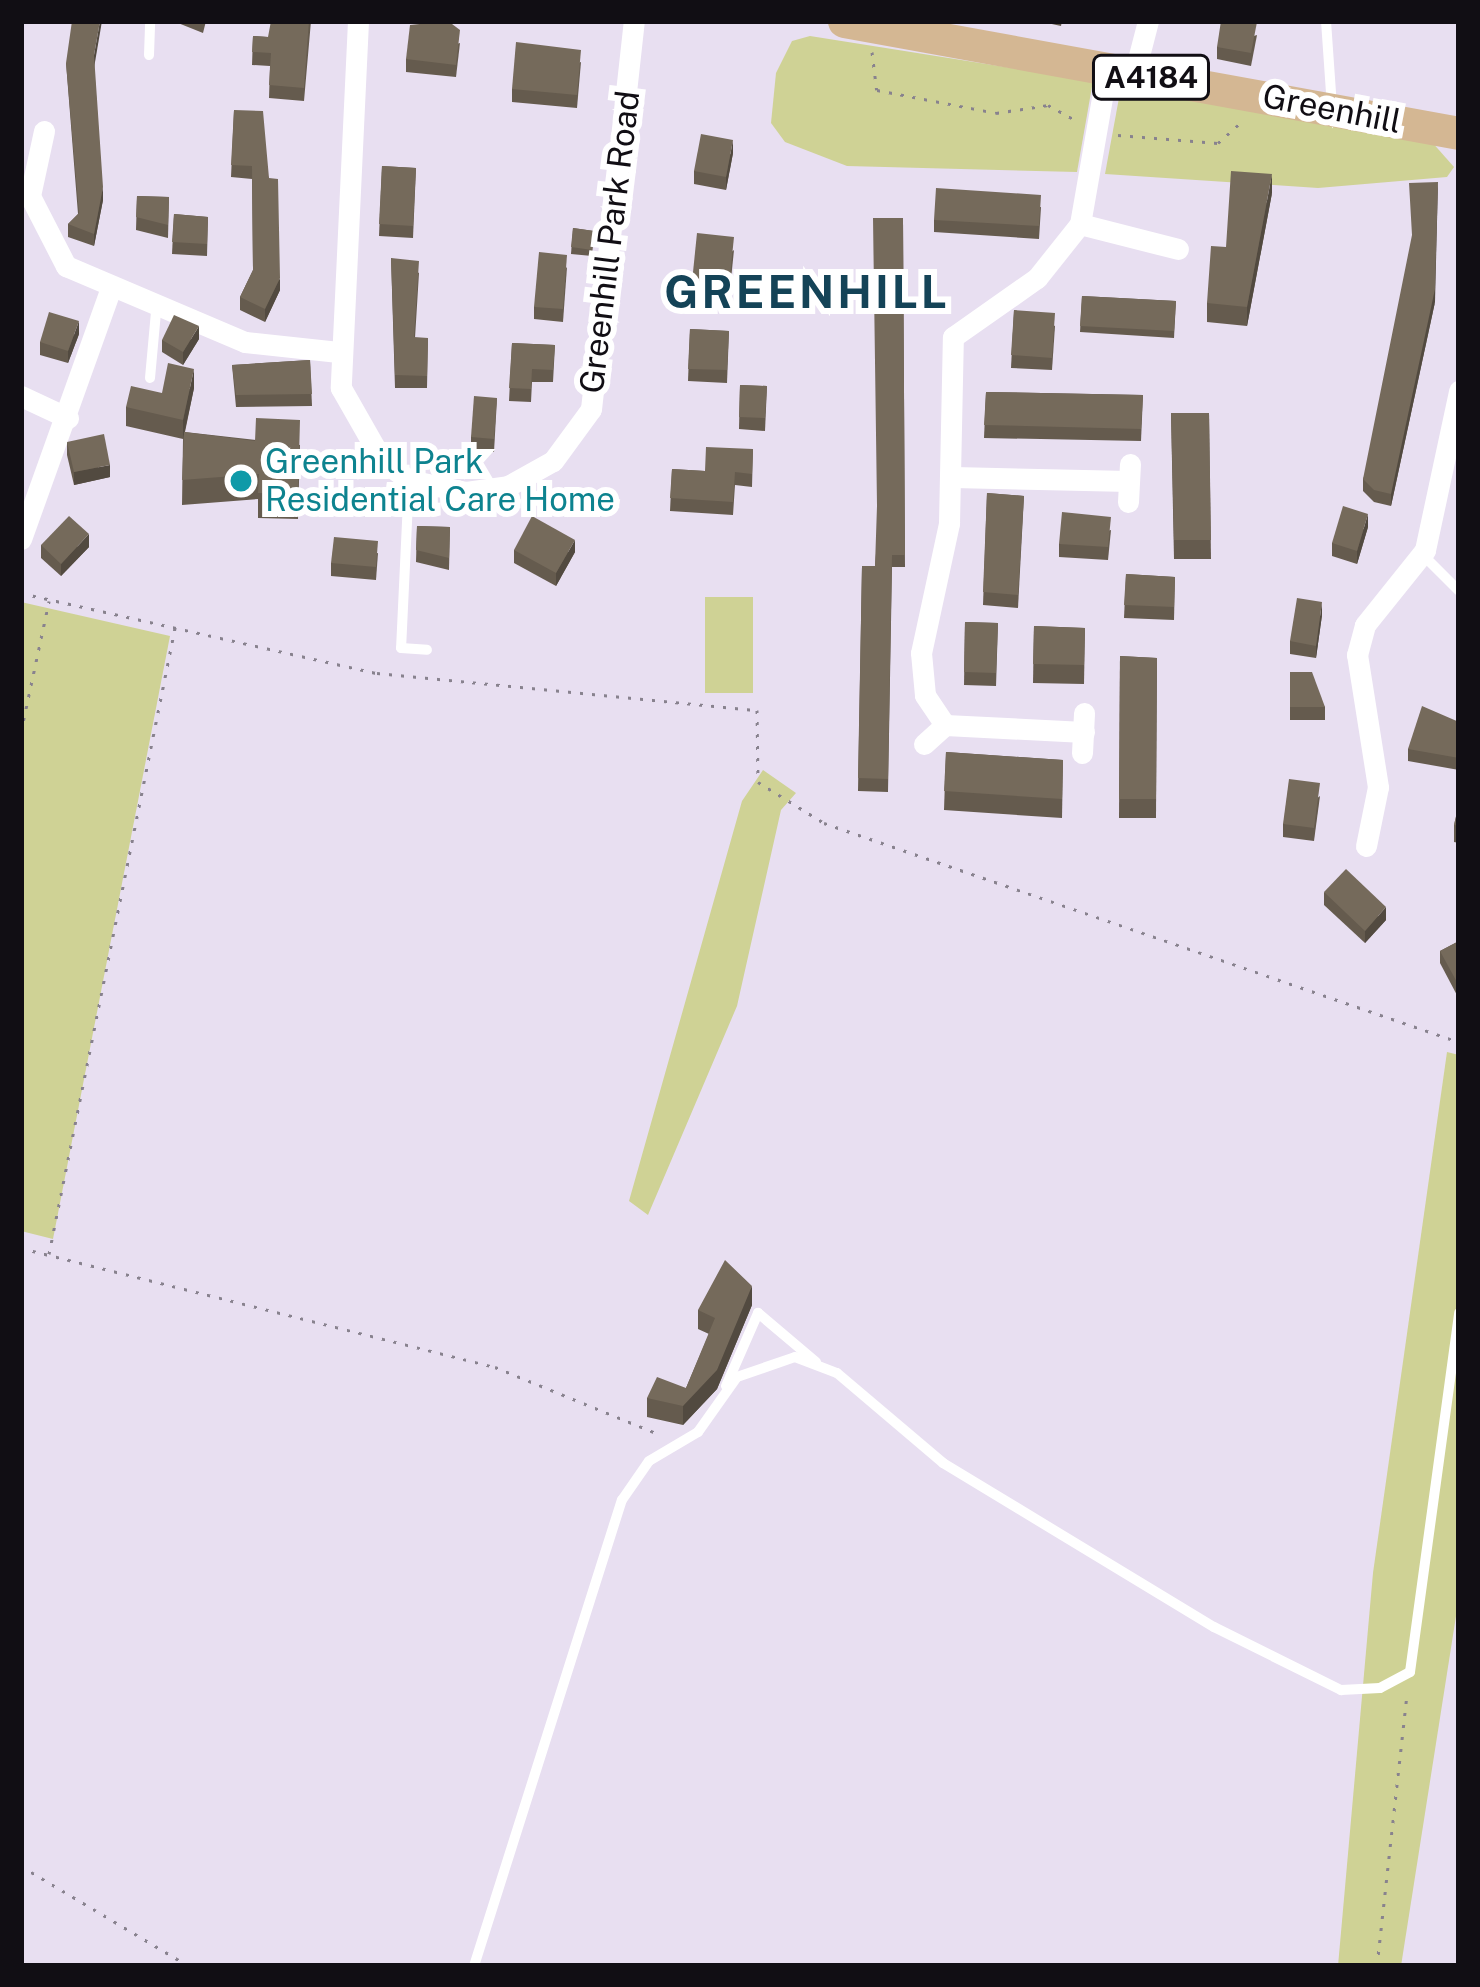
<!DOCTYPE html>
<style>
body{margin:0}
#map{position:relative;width:1480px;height:1987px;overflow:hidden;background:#e8dff1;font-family:"Public Sans",sans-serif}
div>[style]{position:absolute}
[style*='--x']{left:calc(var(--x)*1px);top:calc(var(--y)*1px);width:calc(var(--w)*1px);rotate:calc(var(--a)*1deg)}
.green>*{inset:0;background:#cfd295}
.path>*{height:3px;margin-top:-1.5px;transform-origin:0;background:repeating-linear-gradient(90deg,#88828e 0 3px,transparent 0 12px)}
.lane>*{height:10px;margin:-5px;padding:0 5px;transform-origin:5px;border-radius:5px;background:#fff}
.street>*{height:21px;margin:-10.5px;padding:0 10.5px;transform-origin:10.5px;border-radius:10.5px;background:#fff}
.primary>*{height:33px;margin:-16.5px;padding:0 16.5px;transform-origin:16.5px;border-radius:16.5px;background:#d4b793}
.wall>*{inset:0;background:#655b4e}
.shaded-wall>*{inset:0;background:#524a40}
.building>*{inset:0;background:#756a5b}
.dots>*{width:33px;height:33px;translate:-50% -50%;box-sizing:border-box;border:6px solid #fff;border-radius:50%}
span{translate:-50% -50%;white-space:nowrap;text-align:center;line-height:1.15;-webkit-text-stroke:12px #fff;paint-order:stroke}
.shield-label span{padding:3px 9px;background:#fff;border:3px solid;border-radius:9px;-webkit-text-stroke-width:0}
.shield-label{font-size:30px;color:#110e14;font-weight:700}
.street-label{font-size:33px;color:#110e14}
.culture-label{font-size:33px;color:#0d838f}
.left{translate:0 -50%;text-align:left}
.district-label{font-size:45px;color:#144357;font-weight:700;letter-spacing:3px}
.frame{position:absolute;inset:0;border:24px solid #110e14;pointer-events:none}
</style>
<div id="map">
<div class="green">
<i style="clip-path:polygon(810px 36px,1093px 81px,1077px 172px,847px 166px,785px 142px,771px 123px,776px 73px,792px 41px)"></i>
<i style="clip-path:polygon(1121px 87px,1431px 141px,1454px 167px,1447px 177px,1318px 188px,1105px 174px)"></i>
<i style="clip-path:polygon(705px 597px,753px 597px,753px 693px,705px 693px)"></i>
<i style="clip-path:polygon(21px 602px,170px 636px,53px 1239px,21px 1231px)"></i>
<i style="clip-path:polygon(763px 770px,796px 793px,781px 810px,737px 1006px,648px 1215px,629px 1201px,742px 801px)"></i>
<i style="clip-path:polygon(1447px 1052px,1459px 1055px,1459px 1597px,1401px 1966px,1338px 1966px,1373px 1573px)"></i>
</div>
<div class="path">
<i style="--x:872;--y:52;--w:38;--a:83"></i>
<i style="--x:877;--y:90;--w:121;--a:10.9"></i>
<i style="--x:996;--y:113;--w:53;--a:-8.7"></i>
<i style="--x:1048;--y:105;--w:31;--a:29"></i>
<i style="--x:1118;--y:135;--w:100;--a:4.6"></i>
<i style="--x:1218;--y:143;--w:31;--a:-42"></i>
<i style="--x:21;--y:593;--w:365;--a:12.7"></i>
<i style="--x:377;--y:673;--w:382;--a:5.6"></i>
<i style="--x:757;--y:710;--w:72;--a:89.2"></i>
<i style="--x:758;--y:782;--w:78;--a:31.8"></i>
<i style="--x:824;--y:823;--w:672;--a:19.03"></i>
<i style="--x:21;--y:732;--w:134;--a:-77.9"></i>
<i style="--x:21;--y:1248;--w:489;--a:14.1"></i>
<i style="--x:495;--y:1367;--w:179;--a:22.3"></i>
<i style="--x:49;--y:1254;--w:644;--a:-78.62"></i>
<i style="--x:21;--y:1866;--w:196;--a:30.8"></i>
<i style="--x:1377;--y:1966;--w:274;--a:-83.7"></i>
</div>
<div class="lane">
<i style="--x:1326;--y:21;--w:86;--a:86"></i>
<i style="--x:149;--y:55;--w:34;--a:-88"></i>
<i style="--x:150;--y:378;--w:77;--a:-84.8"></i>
<i style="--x:409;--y:480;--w:168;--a:92.7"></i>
<i style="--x:401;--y:648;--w:26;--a:4"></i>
<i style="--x:1422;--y:554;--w:52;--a:45"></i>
<i style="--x:726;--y:1386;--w:80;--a:-66.3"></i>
<i style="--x:758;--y:1313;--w:76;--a:40.2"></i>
<i style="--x:474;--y:1966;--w:489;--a:-72.4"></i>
<i style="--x:622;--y:1500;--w:47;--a:-55.3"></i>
<i style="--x:649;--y:1461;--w:57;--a:-30.6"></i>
<i style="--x:698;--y:1432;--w:67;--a:-54.7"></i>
<i style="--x:737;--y:1377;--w:61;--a:-19"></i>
<i style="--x:795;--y:1357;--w:45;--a:20.9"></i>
<i style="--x:837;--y:1373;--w:139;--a:40.3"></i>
<i style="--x:943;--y:1463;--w:317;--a:31.2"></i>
<i style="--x:1214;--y:1627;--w:142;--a:26.4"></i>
<i style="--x:1341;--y:1690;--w:39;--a:-3"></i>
<i style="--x:1380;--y:1688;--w:34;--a:-28"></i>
<i style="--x:1410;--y:1672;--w:363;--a:-82.2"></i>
</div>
<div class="street">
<i style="--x:358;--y:21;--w:367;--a:92.7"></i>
<i style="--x:341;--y:388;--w:83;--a:60.3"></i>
<i style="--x:382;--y:460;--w:34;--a:37"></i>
<i style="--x:409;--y:480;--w:58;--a:11.9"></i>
<i style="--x:466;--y:492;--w:42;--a:-8.1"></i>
<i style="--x:508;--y:486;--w:51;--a:-29.1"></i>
<i style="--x:553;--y:461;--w:64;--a:-53.8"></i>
<i style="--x:591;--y:409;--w:390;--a:-83.7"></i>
<i style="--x:1134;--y:75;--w:56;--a:-75.5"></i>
<i style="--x:44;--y:131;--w:66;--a:102.2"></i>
<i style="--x:30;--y:196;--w:79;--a:62.8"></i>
<i style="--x:66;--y:266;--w:194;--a:23"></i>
<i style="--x:245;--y:342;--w:94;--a:6.1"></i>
<i style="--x:1080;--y:224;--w:101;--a:14.3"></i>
<i style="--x:21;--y:396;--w:52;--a:25.1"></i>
<i style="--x:953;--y:477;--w:176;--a:1.3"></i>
<i style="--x:1128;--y:502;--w:38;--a:-87"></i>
<i style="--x:21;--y:539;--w:267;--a:-70.3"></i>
<i style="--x:1084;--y:732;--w:139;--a:-177.1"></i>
<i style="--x:945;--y:725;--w:36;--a:-124"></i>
<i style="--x:925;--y:695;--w:42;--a:-95.4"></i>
<i style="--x:921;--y:653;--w:133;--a:-77.8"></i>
<i style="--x:949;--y:523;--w:186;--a:-88.8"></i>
<i style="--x:953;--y:337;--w:103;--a:-35.1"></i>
<i style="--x:1037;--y:278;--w:69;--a:-51.5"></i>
<i style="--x:1080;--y:224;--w:156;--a:-80.1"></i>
<i style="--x:924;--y:744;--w:28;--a:-42"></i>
<i style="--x:1082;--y:753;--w:40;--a:-87.1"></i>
<i style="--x:1366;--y:846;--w:60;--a:-78.5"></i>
<i style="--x:1378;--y:787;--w:134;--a:-99"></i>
<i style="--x:1357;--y:655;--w:31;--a:-75"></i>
<i style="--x:1365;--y:625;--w:96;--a:-51.3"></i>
<i style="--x:1425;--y:550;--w:163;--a:-77.9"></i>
</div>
<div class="primary">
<i style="--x:844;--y:21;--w:625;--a:10.32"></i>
</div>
<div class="wall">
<i style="clip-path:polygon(173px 21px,206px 21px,203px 33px)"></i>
<i style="clip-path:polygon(311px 21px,304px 101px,269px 98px,270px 66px,252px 65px,253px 36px,268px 37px)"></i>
<i style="clip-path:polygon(1038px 21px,1062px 21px,1061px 26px)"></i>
<i style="clip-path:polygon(1257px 35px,1251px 66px,1217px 59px,1217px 47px)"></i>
<i style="clip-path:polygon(460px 43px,456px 77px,406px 72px,406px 59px)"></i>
<i style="clip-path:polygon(581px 62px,577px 108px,512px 102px,512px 89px)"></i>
<i style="clip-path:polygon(66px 63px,94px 64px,103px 200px,94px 246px,68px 237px,68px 224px,78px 214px)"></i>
<i style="clip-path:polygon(234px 110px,269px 178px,280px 290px,265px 322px,240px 310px,240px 297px,253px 270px,252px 179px,231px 177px)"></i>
<i style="clip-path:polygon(733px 153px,726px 190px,694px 184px,694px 171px)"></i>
<i style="clip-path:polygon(382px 166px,416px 168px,413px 238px,379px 236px)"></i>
<i style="clip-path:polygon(1272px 193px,1247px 326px,1207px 322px,1207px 303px)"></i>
<i style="clip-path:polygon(137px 196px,169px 197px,168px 238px,136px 230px)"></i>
<i style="clip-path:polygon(1041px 207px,1039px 239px,934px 232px,934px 220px)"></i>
<i style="clip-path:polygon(174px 214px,208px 217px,207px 256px,172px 254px)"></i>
<i style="clip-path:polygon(903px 218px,905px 567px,892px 567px,888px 792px,858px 791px,862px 566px,875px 566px)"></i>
<i style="clip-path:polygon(573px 228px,594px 231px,592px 256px,571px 254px)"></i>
<i style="clip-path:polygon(734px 250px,729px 299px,692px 295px,692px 282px)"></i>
<i style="clip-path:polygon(391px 258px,419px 273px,415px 338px,428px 338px,427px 388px,395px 388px)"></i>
<i style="clip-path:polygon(567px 267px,563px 322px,534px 319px,534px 307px)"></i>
<i style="clip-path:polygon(1082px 296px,1176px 301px,1174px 338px,1080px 332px)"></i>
<i style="clip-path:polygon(1435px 302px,1391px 506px,1374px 502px,1363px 491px,1363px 479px)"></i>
<i style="clip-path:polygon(1014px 310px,1055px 326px,1052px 370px,1011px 368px)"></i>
<i style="clip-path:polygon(690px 329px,729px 331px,727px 383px,688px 381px)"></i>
<i style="clip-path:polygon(79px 334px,68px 363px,40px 355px,40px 342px)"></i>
<i style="clip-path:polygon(199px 339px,183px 365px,162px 352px,162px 340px)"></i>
<i style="clip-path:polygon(512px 343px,555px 345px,553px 382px,532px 382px,531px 402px,509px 401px)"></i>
<i style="clip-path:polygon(310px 360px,312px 406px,236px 407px,232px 365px)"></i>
<i style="clip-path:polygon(740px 385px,767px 386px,765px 431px,739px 429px)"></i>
<i style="clip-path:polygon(194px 388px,185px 432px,300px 445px,298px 519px,258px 518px,258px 499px,182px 505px,183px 439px,126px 426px,126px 407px,162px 393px)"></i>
<i style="clip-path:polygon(986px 392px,1143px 395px,1141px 441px,984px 438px)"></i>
<i style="clip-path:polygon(497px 398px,494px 452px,471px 450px,471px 437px)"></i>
<i style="clip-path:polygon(1171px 413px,1209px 413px,1211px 559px,1174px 559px)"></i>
<i style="clip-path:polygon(67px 442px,110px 477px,74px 485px,67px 455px)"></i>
<i style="clip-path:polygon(753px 449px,752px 487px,735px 485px,733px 515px,670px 511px,672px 469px,705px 471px)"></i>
<i style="clip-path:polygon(987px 493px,1024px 496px,1018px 608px,983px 605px)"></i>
<i style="clip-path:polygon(417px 526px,450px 527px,449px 570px,416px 562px)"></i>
<i style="clip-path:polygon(1368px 527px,1357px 564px,1332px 556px,1332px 543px)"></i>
<i style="clip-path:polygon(1111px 530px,1108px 560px,1059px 557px,1059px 544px)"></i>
<i style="clip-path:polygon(41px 545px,89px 547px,61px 576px,41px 558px)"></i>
<i style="clip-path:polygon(514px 550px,575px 552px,556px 586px,514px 563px)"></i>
<i style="clip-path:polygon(378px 553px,376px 580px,331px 576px,331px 563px)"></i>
<i style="clip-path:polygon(1126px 574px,1175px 577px,1174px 620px,1124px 618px)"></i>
<i style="clip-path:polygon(1322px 615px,1316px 658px,1290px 654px,1290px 641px)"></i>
<i style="clip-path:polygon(965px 622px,998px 623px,996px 686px,964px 685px)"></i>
<i style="clip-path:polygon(1034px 626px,1085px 628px,1084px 684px,1033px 683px)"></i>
<i style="clip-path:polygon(1120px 656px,1157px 658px,1156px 818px,1119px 818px)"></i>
<i style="clip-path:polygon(1290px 672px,1325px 707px,1325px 720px,1290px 720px)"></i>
<i style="clip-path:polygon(1459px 722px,1459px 770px,1408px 761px,1408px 749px)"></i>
<i style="clip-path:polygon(946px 752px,1063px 760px,1062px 818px,944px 810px)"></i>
<i style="clip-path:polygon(1320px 796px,1314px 841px,1283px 837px,1283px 824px)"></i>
<i style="clip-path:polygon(1459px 804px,1459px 843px,1454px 842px,1454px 825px)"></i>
<i style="clip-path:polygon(1324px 892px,1386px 920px,1365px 943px,1324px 905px)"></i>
<i style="clip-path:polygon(1459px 941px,1459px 999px,1440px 963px,1440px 951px)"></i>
<i style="clip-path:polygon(752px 1305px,717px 1389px,683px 1425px,647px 1417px,647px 1398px,686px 1388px,709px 1334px,698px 1329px,698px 1310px)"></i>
</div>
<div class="shaded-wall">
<i style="clip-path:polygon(100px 21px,102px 21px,94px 68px,94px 55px)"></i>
<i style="clip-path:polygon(733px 140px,733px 153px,726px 190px,726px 177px)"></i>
<i style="clip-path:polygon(1272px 174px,1272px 193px,1247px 326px,1247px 307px)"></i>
<i style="clip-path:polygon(1438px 182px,1435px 302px,1391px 506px,1391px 494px)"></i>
<i style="clip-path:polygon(103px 187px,103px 200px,94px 246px,94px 234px)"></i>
<i style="clip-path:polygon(280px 278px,280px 290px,265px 322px,265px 309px)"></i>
<i style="clip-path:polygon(79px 321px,79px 334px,68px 363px,68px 351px)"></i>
<i style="clip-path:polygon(199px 326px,199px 339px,183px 365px,183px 352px)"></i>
<i style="clip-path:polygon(194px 369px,194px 388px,183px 439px,183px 420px)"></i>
<i style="clip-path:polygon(110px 465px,110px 477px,74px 485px,74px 472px)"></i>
<i style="clip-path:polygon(1368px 514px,1368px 527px,1357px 564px,1357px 551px)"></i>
<i style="clip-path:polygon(89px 534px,89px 547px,61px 576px,61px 564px)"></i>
<i style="clip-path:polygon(575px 540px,575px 552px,556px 586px,556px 573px)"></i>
<i style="clip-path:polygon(1322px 602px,1322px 615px,1316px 658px,1316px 646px)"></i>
<i style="clip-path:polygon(1386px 907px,1386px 920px,1365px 943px,1365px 931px)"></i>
<i style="clip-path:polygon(752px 1286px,752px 1305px,717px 1389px,683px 1425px,683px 1406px)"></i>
</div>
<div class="building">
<i style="clip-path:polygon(72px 21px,100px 21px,94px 55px,103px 187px,94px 234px,68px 224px,79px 213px,66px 63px)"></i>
<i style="clip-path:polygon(271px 21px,309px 21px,304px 88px,269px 85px,271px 53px,252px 52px,253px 36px,268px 37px)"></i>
<i style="clip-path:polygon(448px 21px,460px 30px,456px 65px,406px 59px,410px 25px)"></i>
<i style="clip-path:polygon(1221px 21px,1257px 22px,1251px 53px,1217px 47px)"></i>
<i style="clip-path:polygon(516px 42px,581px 50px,577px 95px,512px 89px)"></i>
<i style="clip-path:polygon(234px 110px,263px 111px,269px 178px,278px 179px,280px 278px,265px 309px,240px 297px,253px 270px,252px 166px,231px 165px)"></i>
<i style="clip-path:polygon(701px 134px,733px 140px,726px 177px,694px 171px)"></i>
<i style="clip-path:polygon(382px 166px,416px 168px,413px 226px,379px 224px)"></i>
<i style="clip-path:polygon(1231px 171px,1272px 174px,1247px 307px,1207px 303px,1211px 246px,1226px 247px)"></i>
<i style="clip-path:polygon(1438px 182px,1435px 289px,1391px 494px,1374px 490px,1363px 479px,1412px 235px,1409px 183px)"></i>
<i style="clip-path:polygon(936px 188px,1041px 195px,1039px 226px,934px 220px)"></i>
<i style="clip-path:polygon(137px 196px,169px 197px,168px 225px,136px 217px)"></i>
<i style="clip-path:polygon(174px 214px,208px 217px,207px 244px,172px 242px)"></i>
<i style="clip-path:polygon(873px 218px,903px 218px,905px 555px,892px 555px,888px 779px,858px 778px,862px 566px,875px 566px,877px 506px)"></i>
<i style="clip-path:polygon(573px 228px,594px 231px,592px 250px,571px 247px)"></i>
<i style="clip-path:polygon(697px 233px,734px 237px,729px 286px,692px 282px)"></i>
<i style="clip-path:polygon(539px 252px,567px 255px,563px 309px,534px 307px)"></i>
<i style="clip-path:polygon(391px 258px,419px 261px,414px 337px,428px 338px,427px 376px,395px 375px)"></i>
<i style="clip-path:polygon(1082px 296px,1176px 301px,1174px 331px,1080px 326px)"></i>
<i style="clip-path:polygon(1014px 310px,1055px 313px,1052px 358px,1011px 355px)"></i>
<i style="clip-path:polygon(49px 312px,79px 321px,68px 351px,40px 342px)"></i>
<i style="clip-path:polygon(174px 315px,199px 326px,183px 352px,162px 340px)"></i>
<i style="clip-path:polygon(690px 329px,729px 331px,727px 370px,688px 369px)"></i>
<i style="clip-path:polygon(512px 343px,555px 345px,553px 370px,532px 369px,531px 389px,509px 388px)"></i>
<i style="clip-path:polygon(310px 360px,312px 394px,236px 395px,232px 365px)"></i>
<i style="clip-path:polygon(168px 363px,194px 369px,183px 420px,126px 407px,131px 386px,162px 393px)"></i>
<i style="clip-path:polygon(740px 385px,767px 386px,765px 418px,739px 417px)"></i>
<i style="clip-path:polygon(986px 392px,1143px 395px,1141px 429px,984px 425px)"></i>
<i style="clip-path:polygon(474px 396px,497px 398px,494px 439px,471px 437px)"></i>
<i style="clip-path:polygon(1171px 413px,1209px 413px,1211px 540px,1174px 540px)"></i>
<i style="clip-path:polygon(256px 418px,300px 420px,298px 494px,258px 493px,259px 474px,182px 480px,184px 432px,255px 441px)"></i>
<i style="clip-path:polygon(104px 434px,110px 465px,74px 472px,67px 442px)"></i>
<i style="clip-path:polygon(706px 447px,753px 449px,752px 474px,735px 472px,733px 502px,670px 498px,672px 469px,705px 471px)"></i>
<i style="clip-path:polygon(987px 493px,1024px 496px,1018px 595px,983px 592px)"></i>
<i style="clip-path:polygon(1343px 506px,1368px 514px,1357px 551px,1332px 543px)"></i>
<i style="clip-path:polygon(1062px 512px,1111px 517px,1108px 547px,1059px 544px)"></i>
<i style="clip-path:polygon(69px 516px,89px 534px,61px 564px,41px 545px)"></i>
<i style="clip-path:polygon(532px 516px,575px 540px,556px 573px,514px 550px)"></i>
<i style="clip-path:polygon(417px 526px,450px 527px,449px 558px,416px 550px)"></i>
<i style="clip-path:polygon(334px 537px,378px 541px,376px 567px,331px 563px)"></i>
<i style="clip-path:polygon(1126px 574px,1175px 577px,1174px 607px,1124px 605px)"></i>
<i style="clip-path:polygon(1297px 598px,1322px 602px,1316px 646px,1290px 641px)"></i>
<i style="clip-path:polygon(965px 622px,998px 623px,996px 673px,964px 672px)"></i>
<i style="clip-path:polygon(1034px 626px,1085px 628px,1084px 665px,1033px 664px)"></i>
<i style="clip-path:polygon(1120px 656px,1157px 658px,1156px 799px,1119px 799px)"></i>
<i style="clip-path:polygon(1290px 672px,1312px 672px,1325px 707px,1290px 707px)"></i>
<i style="clip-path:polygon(1422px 706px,1459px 722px,1459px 758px,1408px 749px)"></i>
<i style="clip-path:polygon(946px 752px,1063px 760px,1062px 799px,944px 791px)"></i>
<i style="clip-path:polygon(1289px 779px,1320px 783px,1314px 828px,1283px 824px)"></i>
<i style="clip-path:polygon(1459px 804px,1459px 826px,1454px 825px)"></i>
<i style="clip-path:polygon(1346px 869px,1386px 907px,1365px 931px,1324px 892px)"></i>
<i style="clip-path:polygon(1459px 941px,1459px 986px,1440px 951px)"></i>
<i style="clip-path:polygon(725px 1260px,752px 1286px,717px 1370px,683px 1406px,647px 1398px,657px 1377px,686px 1388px,715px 1318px,698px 1310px)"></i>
</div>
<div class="dots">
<i style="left:241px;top:481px;background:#0f9aa8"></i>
</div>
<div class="shield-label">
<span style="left:1151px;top:77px">A4184</span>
</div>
<div class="street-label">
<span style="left:1332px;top:109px;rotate:11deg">Greenhill</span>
<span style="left:610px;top:242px;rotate:-83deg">Greenhill Park Road</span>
</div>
<div class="culture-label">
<span class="left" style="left:265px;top:481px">Greenhill Park<br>Residential Care Home</span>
</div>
<div class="district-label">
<span style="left:807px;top:292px">GREENHILL</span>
</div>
<div class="frame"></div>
</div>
